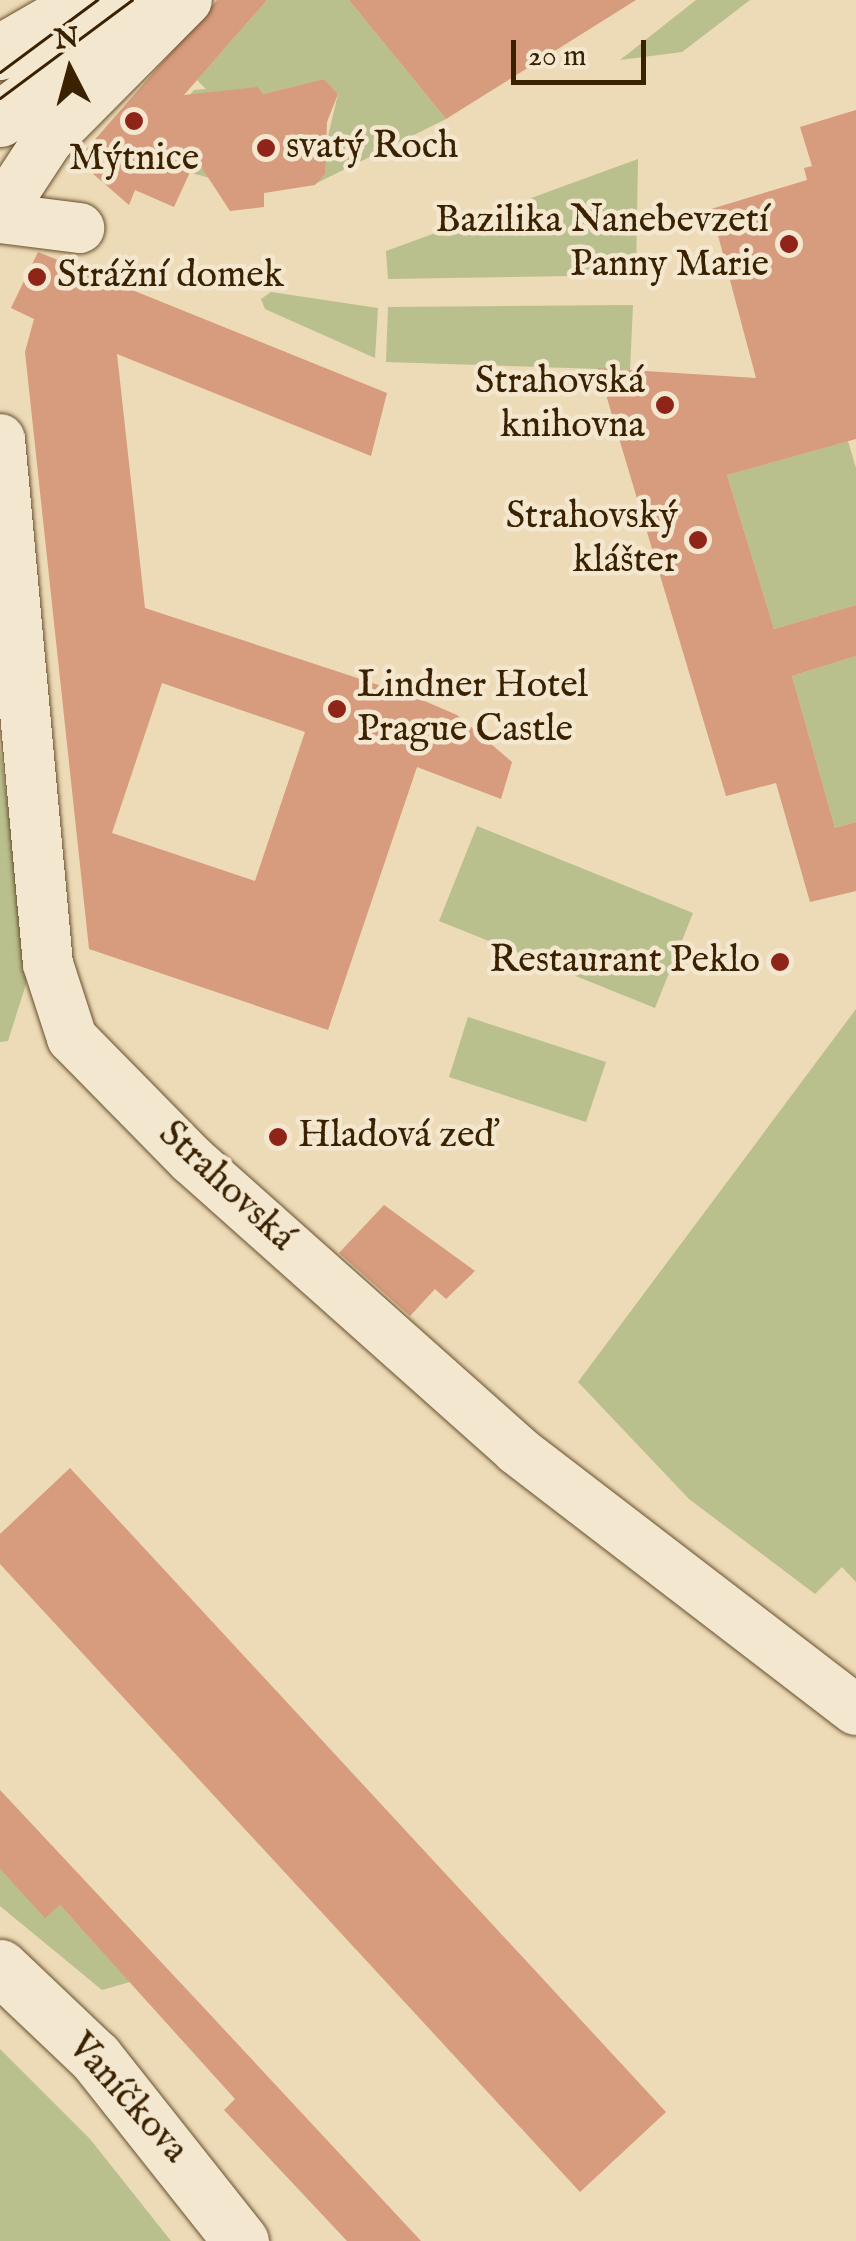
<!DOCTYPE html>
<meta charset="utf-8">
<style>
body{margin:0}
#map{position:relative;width:856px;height:2241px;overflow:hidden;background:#eddab6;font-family:"IM FELL English",serif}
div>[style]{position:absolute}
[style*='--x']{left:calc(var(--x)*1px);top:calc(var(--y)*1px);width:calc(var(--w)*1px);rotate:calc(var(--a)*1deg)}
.green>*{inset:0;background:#b9bf8d}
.building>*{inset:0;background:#d79b7d}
.roads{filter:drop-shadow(0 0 2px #67502e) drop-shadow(0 0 2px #67502e)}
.street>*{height:50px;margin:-25px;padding:0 25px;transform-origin:25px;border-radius:25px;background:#f3e7d0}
.secondary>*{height:55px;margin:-27.5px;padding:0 27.5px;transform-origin:27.5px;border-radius:27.5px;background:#f3e7d0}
.tram>*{height:2.5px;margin:-1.25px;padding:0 1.25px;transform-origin:1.25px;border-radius:1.25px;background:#3a2200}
.dots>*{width:28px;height:28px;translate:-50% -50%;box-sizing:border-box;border:5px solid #f3e7d0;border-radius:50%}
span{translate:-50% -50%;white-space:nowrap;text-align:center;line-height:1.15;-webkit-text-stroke:9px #f3e7d0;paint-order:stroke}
.poi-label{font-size:38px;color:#3a2200}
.left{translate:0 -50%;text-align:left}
.right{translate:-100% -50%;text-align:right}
.street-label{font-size:38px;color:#3a2200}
.north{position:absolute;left:20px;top:20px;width:100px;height:100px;-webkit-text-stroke:8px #f3e7d0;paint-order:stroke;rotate:354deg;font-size:28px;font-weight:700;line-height:40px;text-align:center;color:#3a2200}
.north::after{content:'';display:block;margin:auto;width:35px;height:45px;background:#3a2200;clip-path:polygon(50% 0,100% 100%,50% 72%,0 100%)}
.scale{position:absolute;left:511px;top:40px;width:135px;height:45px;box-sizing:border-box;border:5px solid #3a2200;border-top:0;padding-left:12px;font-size:30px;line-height:35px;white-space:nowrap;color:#3a2200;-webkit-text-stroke:8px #f3e7d0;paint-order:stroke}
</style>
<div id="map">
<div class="green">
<i style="clip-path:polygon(267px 0,349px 0,446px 119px,317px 183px,338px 94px,324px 79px,263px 94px,258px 87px,210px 178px,191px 173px,201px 148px,169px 120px,194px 90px,206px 89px,197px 80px)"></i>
<i style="clip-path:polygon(696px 0,750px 0,682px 52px,620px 60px)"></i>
<i style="clip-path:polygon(638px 159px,636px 275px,388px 279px,386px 251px)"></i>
<i style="clip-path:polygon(271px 292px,378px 308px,375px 358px,265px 309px,261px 299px)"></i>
<i style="clip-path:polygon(633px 305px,630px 370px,386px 362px,388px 307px)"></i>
<i style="clip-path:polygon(848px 441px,856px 468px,856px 605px,774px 629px,727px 475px)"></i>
<i style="clip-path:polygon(856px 656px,856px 822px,835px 828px,792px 676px)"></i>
<i style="clip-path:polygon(0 747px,27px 956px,26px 984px,8px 1041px,0 1042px)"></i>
<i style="clip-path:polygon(477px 826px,693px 913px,655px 1008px,439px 921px)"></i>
<i style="clip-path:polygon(856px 1009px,856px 1582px,842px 1567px,815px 1594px,689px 1499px,578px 1382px)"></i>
<i style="clip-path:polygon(468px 1017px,606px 1062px,586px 1122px,449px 1077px)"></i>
<i style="clip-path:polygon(0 1869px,45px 1917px,60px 1905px,130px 1982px,102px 1990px,0 1906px)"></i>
<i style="clip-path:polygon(0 2049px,90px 2139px,171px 2241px,0 2241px)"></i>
</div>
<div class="building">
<i style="clip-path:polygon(217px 0,267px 0,184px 95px,258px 87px,263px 94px,324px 79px,338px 94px,327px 122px,325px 174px,315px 185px,264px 193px,264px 207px,230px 211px,196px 159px,174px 207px,135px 190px,129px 205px,77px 160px)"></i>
<i style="clip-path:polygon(349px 0,636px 0,446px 119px)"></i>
<i style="clip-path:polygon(856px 110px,856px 439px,727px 475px,774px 629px,856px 605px,856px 656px,792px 676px,835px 828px,856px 822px,856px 891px,810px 902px,776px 783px,726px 796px,598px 368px,756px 378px,711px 209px,807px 180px,804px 168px,812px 166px,800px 127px)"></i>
<i style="clip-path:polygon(evenodd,38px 252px,387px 393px,371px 456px,117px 354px,145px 608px,415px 697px,457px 715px,512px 762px,501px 799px,417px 767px,328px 1030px,89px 949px,25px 352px,34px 319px,11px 308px,38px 252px,162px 683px,305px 732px,255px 881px,112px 833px,162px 683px)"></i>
<i style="clip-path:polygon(384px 1205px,475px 1271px,446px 1299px,435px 1289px,410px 1316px,339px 1253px)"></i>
<i style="clip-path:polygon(70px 1468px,666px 2112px,580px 2192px,0 1564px,0 1534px)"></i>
<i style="clip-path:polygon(0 1790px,205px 2009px,421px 2241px,347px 2241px,224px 2110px,235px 2099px,60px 1905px,45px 1918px,0 1869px)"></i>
</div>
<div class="roads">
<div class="street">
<i style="--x:0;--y:213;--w:87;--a:-56.7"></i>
<i style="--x:48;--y:140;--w:197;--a:-45.2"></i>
<i style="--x:0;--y:218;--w:80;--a:7.2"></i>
<i style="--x:0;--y:439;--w:527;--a:84.78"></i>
<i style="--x:48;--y:964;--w:78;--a:72"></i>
<i style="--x:72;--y:1038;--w:171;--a:45.5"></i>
<i style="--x:192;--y:1160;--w:436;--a:41.7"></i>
<i style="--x:517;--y:1450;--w:427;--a:37.5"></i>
</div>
<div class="secondary">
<i style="--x:0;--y:52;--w:104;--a:-30"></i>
<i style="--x:0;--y:119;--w:97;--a:-37.5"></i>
<i style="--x:77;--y:60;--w:79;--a:-49.6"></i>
<i style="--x:0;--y:1967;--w:131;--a:43.5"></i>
<i style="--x:95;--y:2057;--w:235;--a:51.6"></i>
</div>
</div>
<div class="tram">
<i style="--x:0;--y:72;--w:121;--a:-36.6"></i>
<i style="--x:0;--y:98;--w:164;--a:-36.6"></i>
</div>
<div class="dots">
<i style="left:134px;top:121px;background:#8f2418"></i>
<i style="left:266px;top:148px;background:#8f2418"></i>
<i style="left:789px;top:244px;background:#8f2418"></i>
<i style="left:37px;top:277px;background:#8f2418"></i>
<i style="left:665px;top:405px;background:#8f2418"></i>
<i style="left:698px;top:540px;background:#8f2418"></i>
<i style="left:337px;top:709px;background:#8f2418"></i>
<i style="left:780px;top:962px;background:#8f2418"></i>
<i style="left:278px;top:1137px;background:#8f2418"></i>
</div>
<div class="poi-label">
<span class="left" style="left:286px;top:148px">svatý Roch</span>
<span style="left:134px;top:160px">Mýtnice</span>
<span class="right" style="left:769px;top:244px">Bazilika Nanebevzetí<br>Panny Marie</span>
<span class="left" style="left:57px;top:277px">Strážní domek</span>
<span class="right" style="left:645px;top:405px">Strahovská<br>knihovna</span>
<span class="right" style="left:678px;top:540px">Strahovský<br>klášter</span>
<span class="left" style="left:357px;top:709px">Lindner Hotel<br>Prague Castle</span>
<span class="right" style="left:760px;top:962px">Restaurant Peklo</span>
<span class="left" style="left:298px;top:1137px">Hladová zeď</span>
</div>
<div class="street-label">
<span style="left:226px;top:1187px;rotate:43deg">Strahovská</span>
<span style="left:127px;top:2099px;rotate:48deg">Vaníčkova</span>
</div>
<div class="north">N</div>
<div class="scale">20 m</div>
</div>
